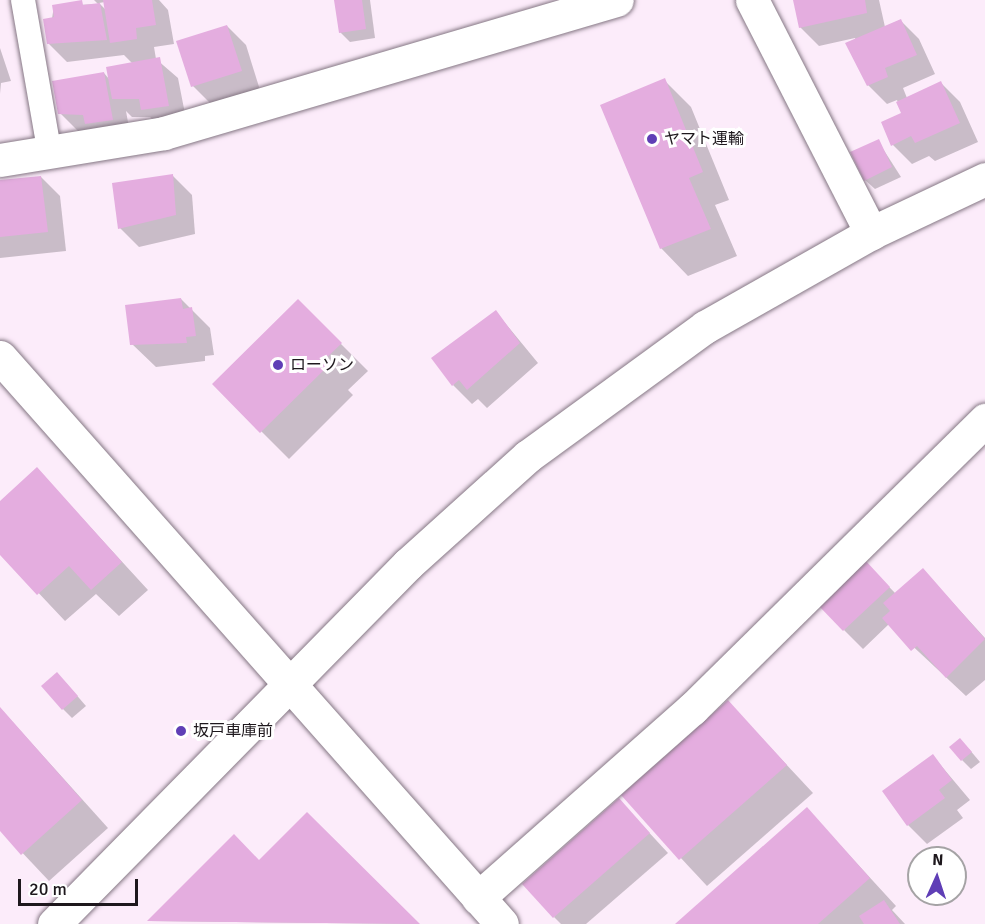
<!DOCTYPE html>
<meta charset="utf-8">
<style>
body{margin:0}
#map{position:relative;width:985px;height:924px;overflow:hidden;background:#fcecfa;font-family:Signika,"Noto Sans JP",sans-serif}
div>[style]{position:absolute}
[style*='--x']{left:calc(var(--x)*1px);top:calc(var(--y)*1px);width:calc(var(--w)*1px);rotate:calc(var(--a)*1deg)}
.shadow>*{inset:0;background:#0003}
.building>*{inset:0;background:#e4addf}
.roads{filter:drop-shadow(0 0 2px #857784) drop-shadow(0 0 2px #857784)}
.service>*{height:24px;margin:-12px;padding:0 12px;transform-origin:12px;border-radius:12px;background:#fff}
.minor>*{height:33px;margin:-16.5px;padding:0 16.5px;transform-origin:16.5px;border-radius:16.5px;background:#fff}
.tertiary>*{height:33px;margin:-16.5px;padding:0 16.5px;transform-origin:16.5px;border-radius:16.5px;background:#fff}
.dots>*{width:16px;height:16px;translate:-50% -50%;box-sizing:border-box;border:3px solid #fff;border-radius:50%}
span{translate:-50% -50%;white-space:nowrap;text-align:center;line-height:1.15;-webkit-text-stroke:6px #fff;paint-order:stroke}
.poi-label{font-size:16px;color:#1e181d}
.left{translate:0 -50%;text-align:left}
.north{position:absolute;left:907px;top:846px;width:60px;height:60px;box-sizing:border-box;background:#fff;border:2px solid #a5a3a5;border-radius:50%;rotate:3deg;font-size:16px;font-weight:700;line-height:24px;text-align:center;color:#1e181d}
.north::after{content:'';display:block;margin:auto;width:21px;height:27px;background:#5f3eb6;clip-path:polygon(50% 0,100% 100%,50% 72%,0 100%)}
.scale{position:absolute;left:18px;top:879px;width:120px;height:27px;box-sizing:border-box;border:3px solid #1e181d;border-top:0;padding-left:8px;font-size:18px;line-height:21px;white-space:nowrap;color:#1e181d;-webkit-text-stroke:4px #fff;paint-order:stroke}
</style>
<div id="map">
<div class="shadow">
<i style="clip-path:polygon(evenodd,94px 0,159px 0,168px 10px,174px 44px,154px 47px,156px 59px,178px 78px,187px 124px,162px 128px,150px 117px,132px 117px,126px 111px,131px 139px,79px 132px,60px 113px,104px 73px,109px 79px,133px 64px,124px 55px,67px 62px,48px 43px,54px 6px,98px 4px,94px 0,105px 2px,106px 10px,99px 3px,105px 2px)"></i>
<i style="clip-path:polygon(336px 0,370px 0,375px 38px,350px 42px,340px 32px)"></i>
<i style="clip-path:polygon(798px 0,879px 0,885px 27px,900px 20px,919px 39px,935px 74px,903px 88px,907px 98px,941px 83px,960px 102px,978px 142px,935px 161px,929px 156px,912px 164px,893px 145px,883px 123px,903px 114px,897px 100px,887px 104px,868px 85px,855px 38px,819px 46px,800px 27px)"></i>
<i style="clip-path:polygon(227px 26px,246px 45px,260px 90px,212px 105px,193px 86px)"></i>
<i style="clip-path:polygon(0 48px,11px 81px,1px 83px,0 94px)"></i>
<i style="clip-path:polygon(664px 80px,691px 107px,729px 200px,715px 205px,737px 256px,688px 276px,661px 248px)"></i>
<i style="clip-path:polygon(878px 141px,901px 177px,875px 189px,865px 180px)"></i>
<i style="clip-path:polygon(173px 176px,192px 195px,195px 234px,139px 247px,120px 228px)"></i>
<i style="clip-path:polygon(41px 177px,60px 196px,66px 251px,0 258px,0 181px)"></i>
<i style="clip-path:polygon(181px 299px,210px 328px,214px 355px,205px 356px,205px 361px,156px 367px,132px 344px)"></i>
<i style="clip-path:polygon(298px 301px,368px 371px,348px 390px,353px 395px,289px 459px,214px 384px)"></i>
<i style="clip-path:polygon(496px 312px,538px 363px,487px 408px,478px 399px,472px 404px,453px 385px)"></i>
<i style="clip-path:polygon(37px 469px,148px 590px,119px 616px,96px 594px,65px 621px,0 552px,0 503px)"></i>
<i style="clip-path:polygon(865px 562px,896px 594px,923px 570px,985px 638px,985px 680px,966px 696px,889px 624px,863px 649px,844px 630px)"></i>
<i style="clip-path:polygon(66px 683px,86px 706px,72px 718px,63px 709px)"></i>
<i style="clip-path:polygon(728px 702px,813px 793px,707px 886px,623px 796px)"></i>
<i style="clip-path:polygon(0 708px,108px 828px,49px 881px,0 829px)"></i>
<i style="clip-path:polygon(969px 749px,980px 762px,971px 769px,962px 760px)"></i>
<i style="clip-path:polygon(933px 756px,970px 800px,957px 810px,963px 818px,927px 844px,908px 825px)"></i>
<i style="clip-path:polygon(619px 800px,668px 853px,586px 924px,561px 924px,554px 917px)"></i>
<i style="clip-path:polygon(807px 809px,896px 906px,892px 910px,905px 924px,677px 924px)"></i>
<i style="clip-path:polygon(307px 814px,418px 924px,149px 921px,234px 837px,259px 862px)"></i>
</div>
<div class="building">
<i style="clip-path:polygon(82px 0,83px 5px,100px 3px,107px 40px,47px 44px,43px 19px,54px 17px,52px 5px)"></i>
<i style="clip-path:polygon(103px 0,152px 0,156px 25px,136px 28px,137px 39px,110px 43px)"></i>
<i style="clip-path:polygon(334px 0,362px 0,366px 29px,339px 33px)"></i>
<i style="clip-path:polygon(793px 0,865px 0,867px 13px,799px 28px)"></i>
<i style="clip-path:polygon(901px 19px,917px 55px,885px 68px,888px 77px,867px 86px,845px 43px)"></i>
<i style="clip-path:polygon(227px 25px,242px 71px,191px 87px,176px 41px)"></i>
<i style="clip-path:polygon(160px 57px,169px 106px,141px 110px,139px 99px,112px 99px,106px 67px)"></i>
<i style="clip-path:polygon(104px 72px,113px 120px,85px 124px,83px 115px,58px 114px,52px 81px)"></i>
<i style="clip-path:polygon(665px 78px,703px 172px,689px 178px,711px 229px,660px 249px,600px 105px)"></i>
<i style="clip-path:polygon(941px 81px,960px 123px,915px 143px,911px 136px,891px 146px,881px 122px,901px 113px,896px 102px)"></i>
<i style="clip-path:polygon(879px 139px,892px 167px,864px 181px,850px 152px)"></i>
<i style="clip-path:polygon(173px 174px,176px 215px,118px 229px,112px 183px)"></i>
<i style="clip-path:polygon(41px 176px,48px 232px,0 237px,0 180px)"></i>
<i style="clip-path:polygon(181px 298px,183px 309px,192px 307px,196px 336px,186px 337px,187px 343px,130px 345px,125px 305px)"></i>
<i style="clip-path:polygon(298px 299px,342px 343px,322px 362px,327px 367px,260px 433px,212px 384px)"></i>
<i style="clip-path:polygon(496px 310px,520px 343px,467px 390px,459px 380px,452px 386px,431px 358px)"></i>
<i style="clip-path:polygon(37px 467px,122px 562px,91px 590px,69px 566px,37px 595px,0 555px,0 501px)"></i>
<i style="clip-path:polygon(865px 560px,890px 587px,843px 631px,817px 604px)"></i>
<i style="clip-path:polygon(923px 568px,985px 639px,946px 678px,917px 646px,911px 651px,882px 618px,890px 611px,883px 603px)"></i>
<i style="clip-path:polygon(57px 672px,78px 696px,62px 710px,41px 686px)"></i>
<i style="clip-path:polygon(728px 700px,787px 765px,679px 860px,621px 795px)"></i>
<i style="clip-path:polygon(0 707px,82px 800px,21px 855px,0 831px)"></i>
<i style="clip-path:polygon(960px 738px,972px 752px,961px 761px,949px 747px)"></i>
<i style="clip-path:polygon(933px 754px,952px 780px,939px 790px,945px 798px,907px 826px,882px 791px)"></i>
<i style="clip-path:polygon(619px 798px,650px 833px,553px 918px,522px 884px)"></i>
<i style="clip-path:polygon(807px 807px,870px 878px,818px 924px,675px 924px)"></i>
<i style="clip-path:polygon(307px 812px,420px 924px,147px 921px,234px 834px,259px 860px)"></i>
<i style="clip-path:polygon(884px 900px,900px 924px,864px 924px,859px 916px)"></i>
</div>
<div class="roads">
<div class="service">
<i style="--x:23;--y:0;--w:156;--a:80.1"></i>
</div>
<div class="minor">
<i style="--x:752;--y:0;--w:262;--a:62.9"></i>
<i style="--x:0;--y:160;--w:166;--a:-9.3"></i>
<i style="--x:164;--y:133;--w:472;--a:-16.4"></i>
<i style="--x:478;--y:898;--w:286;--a:-41.5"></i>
<i style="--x:692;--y:709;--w:412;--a:-44.6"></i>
</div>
<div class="tertiary">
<i style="--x:0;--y:357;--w:757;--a:48.48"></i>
<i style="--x:54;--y:924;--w:505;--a:-45.48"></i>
<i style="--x:408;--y:564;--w:161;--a:-42"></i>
<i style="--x:528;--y:456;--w:219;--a:-36.1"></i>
<i style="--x:705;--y:327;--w:191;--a:-29.5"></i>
<i style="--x:871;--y:233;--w:126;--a:-25.3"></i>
</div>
</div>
<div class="dots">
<i style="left:652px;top:139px;background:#5f3eb6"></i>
<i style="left:278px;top:365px;background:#5f3eb6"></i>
<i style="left:181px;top:731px;background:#5f3eb6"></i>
</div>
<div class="poi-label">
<span class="left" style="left:664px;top:139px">ヤマト運輸</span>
<span class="left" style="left:290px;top:365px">ローソン</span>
<span class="left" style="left:193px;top:731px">坂戸車庫前</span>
</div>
<div class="north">N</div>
<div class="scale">20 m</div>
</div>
